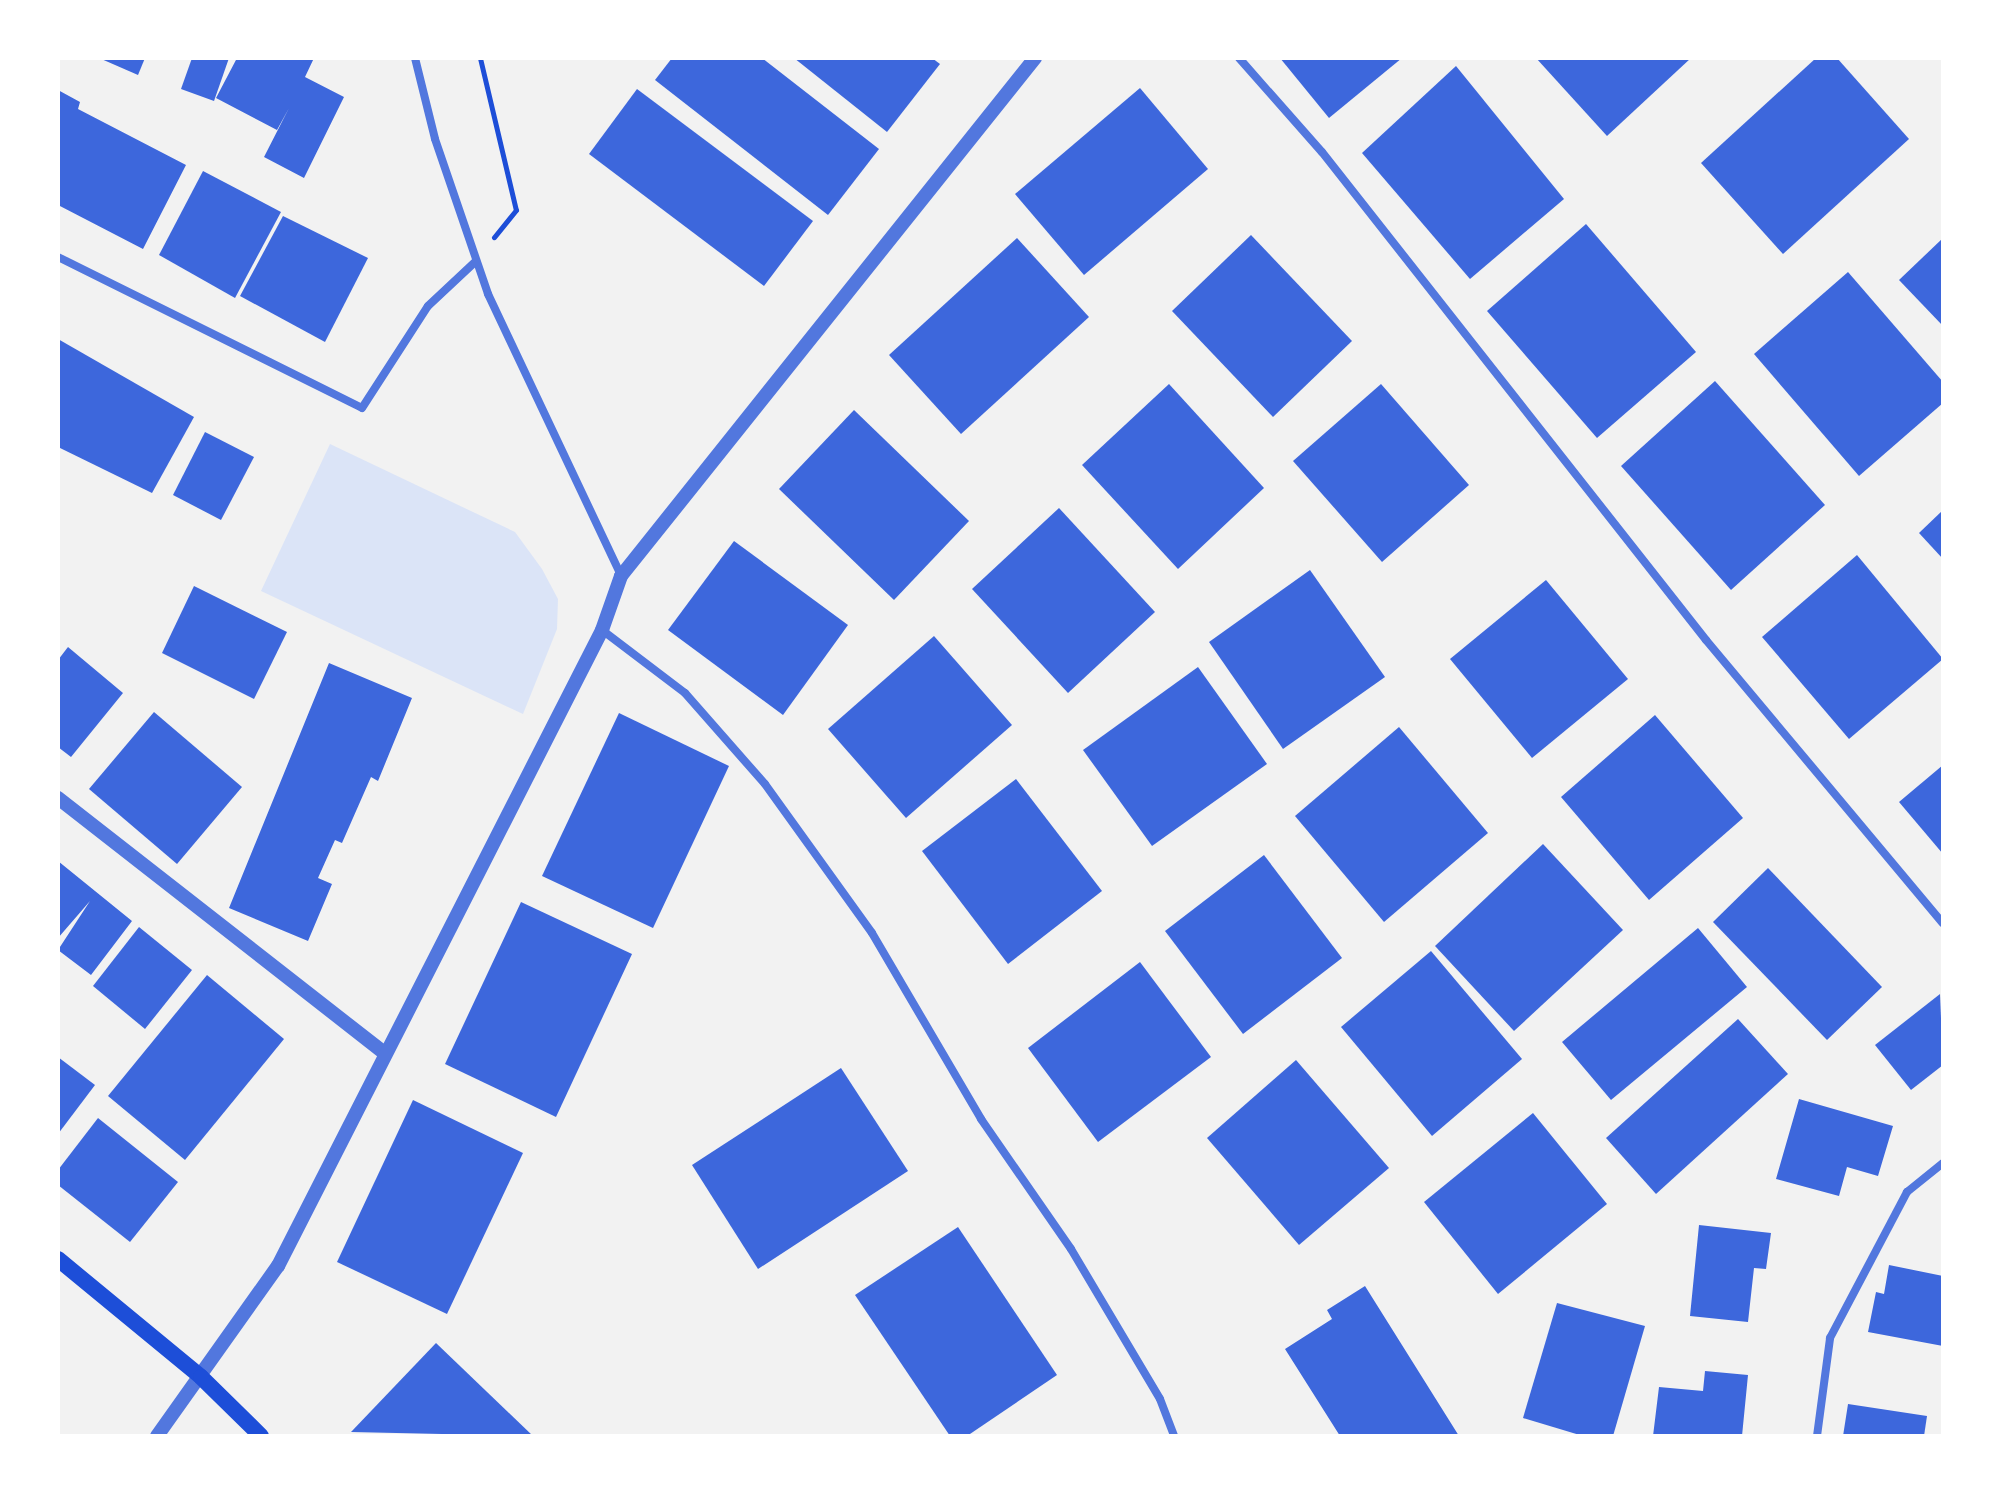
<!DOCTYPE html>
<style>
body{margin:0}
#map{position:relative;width:2001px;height:1494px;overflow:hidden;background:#f2f2f2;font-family:Ubuntu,sans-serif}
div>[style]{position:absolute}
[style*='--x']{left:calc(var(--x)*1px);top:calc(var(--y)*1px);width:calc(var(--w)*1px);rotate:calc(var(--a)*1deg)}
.green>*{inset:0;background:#dbe4f7}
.building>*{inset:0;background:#3d67dc}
.path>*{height:5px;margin:-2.5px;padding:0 2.5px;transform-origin:2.5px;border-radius:2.5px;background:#1d4ed8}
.minor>*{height:8px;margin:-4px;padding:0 4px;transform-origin:4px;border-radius:4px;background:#5277de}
.tertiary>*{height:14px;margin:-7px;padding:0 7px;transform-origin:7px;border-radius:7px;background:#5277de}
.secondary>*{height:16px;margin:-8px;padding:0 8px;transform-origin:8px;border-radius:8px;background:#1d4ed8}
span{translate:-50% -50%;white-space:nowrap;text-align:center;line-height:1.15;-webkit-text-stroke:8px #fff;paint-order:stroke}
.frame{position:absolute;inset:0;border:60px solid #fff;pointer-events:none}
</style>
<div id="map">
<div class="green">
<i style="clip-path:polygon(330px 444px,515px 532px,542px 569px,558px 599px,557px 629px,523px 714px,261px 591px)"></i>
</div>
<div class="building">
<i style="clip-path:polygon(99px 58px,145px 58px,138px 75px)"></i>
<i style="clip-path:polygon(192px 58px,229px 58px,214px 101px,181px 89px)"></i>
<i style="clip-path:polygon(237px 58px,314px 58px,305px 77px,344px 97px,304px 178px,264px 157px,289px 108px,277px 130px,216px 98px)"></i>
<i style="clip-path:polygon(672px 58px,762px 58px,879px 149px,828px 215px,655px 80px)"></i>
<i style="clip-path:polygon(794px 58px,932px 58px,940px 64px,887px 132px)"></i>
<i style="clip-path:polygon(1280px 58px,1402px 58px,1329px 118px)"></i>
<i style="clip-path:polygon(1536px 58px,1691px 58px,1607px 136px)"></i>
<i style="clip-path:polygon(1816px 58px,1837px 58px,1909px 139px,1783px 254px,1701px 163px)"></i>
<i style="clip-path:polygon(1456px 66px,1564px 199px,1470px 279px,1362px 153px)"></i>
<i style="clip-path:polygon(1140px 88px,1208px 169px,1084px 275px,1015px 194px)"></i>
<i style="clip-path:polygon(637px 89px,813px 221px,764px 286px,589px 154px)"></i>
<i style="clip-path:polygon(58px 90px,80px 102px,78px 109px,186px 165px,143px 249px,58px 205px)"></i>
<i style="clip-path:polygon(203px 171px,281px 212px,235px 298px,159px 255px)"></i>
<i style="clip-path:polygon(283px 216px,368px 258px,325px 342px,240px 296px)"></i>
<i style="clip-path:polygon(1586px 224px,1696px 352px,1597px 438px,1487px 311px)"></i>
<i style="clip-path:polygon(1251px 235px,1352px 341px,1273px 417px,1172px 311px)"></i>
<i style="clip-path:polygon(1017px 238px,1089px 317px,961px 434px,889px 355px)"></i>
<i style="clip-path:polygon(1943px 238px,1943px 326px,1899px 280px)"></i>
<i style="clip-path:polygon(1848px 272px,1943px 382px,1943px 403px,1859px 476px,1754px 354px)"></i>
<i style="clip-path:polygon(58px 339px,194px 417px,152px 493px,58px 447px)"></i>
<i style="clip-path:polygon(1715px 381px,1825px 505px,1731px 590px,1621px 466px)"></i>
<i style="clip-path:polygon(1169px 384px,1264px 488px,1178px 569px,1082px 465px)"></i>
<i style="clip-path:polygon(1381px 384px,1469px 485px,1382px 562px,1293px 461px)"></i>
<i style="clip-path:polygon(854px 410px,969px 521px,894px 600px,779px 489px)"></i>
<i style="clip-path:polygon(205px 432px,254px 457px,221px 520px,173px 495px)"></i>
<i style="clip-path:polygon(1059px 508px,1155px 612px,1068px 693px,972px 589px)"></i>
<i style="clip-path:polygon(1943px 510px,1943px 559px,1919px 533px)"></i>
<i style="clip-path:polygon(734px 541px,848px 625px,783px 715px,668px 630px)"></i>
<i style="clip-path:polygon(1857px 555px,1943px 659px,1849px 739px,1762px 637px)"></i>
<i style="clip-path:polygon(1310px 570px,1385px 677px,1283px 749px,1209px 642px)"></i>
<i style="clip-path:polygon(1546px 580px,1628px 679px,1532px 758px,1450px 659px)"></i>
<i style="clip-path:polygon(194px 586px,287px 632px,254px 699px,162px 653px)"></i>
<i style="clip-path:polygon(934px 636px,1012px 725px,906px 818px,828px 729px)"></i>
<i style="clip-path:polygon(68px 647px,123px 693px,71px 757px,58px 747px,58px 660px)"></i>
<i style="clip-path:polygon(329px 663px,412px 698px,378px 781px,371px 777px,342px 843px,335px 840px,318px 878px,332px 884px,308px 941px,229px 908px)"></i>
<i style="clip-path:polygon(1198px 667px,1267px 764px,1152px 846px,1083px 750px)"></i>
<i style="clip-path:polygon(154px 712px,242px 787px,177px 864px,89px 789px)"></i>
<i style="clip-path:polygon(619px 713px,729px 766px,653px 928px,542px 876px)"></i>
<i style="clip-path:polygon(1655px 715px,1743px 818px,1649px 900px,1561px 797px)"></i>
<i style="clip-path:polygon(1399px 727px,1488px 833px,1384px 922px,1295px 816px)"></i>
<i style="clip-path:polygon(1943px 765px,1943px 854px,1899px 802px)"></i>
<i style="clip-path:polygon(1016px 779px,1102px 891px,1008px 964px,922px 851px)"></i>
<i style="clip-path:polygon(1543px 844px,1623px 930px,1514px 1031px,1435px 946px)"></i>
<i style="clip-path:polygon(1264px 855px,1342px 958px,1243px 1034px,1165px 931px)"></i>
<i style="clip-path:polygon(58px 861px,132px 921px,91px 975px,58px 950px,90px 901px,58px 938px)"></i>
<i style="clip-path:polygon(1768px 868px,1882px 987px,1827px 1040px,1713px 922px)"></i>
<i style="clip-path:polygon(521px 902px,632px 954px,556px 1117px,445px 1064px)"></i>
<i style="clip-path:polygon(139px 927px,192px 970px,145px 1029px,93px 986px)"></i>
<i style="clip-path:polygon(1698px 928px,1747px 987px,1611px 1100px,1562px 1042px)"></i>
<i style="clip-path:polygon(1431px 951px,1522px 1059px,1432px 1136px,1341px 1027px)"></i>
<i style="clip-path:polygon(1140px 962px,1211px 1057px,1098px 1142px,1028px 1048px)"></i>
<i style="clip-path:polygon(207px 975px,284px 1039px,185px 1160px,108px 1096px)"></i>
<i style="clip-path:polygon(1940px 994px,1943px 1065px,1911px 1090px,1875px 1045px)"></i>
<i style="clip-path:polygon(1738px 1019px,1788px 1074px,1656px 1194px,1606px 1138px)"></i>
<i style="clip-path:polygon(58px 1057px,95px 1085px,58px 1134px)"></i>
<i style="clip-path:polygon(1296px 1060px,1389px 1168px,1299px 1245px,1207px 1138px)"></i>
<i style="clip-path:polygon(841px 1068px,908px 1171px,758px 1269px,692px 1165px)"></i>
<i style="clip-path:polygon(1799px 1099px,1893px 1126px,1878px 1176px,1847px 1167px,1839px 1196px,1776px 1179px)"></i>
<i style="clip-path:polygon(413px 1100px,523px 1153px,447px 1314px,337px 1262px)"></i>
<i style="clip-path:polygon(1533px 1113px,1607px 1204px,1498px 1294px,1424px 1202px)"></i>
<i style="clip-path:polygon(98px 1118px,178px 1182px,130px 1242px,58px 1185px,58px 1170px)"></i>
<i style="clip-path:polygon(1699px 1225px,1771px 1233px,1766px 1269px,1754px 1268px,1748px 1322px,1690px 1316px)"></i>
<i style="clip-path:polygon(958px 1227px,1057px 1375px,967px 1436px,950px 1436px,855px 1295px)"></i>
<i style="clip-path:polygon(1889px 1265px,1943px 1276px,1943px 1346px,1868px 1332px,1876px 1292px,1884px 1294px)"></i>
<i style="clip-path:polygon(1365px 1286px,1459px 1436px,1340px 1436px,1285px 1349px,1332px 1319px,1327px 1310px)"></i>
<i style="clip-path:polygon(1557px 1303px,1645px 1326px,1613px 1436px,1583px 1436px,1523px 1418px)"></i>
<i style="clip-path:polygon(436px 1343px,533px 1436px,351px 1432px)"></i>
<i style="clip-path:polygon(1705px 1371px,1748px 1375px,1742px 1436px,1653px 1436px,1659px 1387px,1703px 1391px)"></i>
<i style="clip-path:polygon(1848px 1404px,1927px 1416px,1924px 1436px,1843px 1436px)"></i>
</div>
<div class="path">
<i style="--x:480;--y:58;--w:156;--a:76.7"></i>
<i style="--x:516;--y:210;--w:35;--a:129"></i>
</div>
<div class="minor">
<i style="--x:415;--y:58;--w:83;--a:76.1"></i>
<i style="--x:435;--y:139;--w:164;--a:71.1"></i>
<i style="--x:488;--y:294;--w:312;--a:64.7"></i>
<i style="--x:1239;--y:58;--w:125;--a:48.6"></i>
<i style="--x:1322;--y:152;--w:621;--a:51.8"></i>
<i style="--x:1706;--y:640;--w:369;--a:50.1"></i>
<i style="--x:58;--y:257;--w:339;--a:26.4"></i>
<i style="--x:362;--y:408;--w:121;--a:-57.1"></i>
<i style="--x:428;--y:306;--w:64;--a:-43.1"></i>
<i style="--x:602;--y:630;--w:104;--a:37.2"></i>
<i style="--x:685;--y:693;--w:121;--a:48.7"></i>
<i style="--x:765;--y:784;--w:183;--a:54.3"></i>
<i style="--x:872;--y:933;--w:216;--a:59.6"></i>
<i style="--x:981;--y:1119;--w:158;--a:55.3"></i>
<i style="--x:1071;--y:1249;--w:174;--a:59.3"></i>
<i style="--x:1160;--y:1399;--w:40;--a:69"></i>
<i style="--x:1817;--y:1436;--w:99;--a:-82.4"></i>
<i style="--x:1830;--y:1338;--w:165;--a:-62.2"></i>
<i style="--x:1907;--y:1192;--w:46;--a:-38.9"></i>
</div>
<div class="tertiary">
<i style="--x:58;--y:798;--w:414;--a:38"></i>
<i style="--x:157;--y:1436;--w:209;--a:-54.6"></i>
<i style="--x:278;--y:1266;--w:714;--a:-63"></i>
<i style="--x:602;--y:630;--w:57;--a:-70.6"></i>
<i style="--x:621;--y:576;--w:663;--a:-51.37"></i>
</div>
<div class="secondary">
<i style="--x:58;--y:1259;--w:185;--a:39.5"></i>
<i style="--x:201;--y:1377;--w:84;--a:44.5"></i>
</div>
<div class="frame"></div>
</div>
